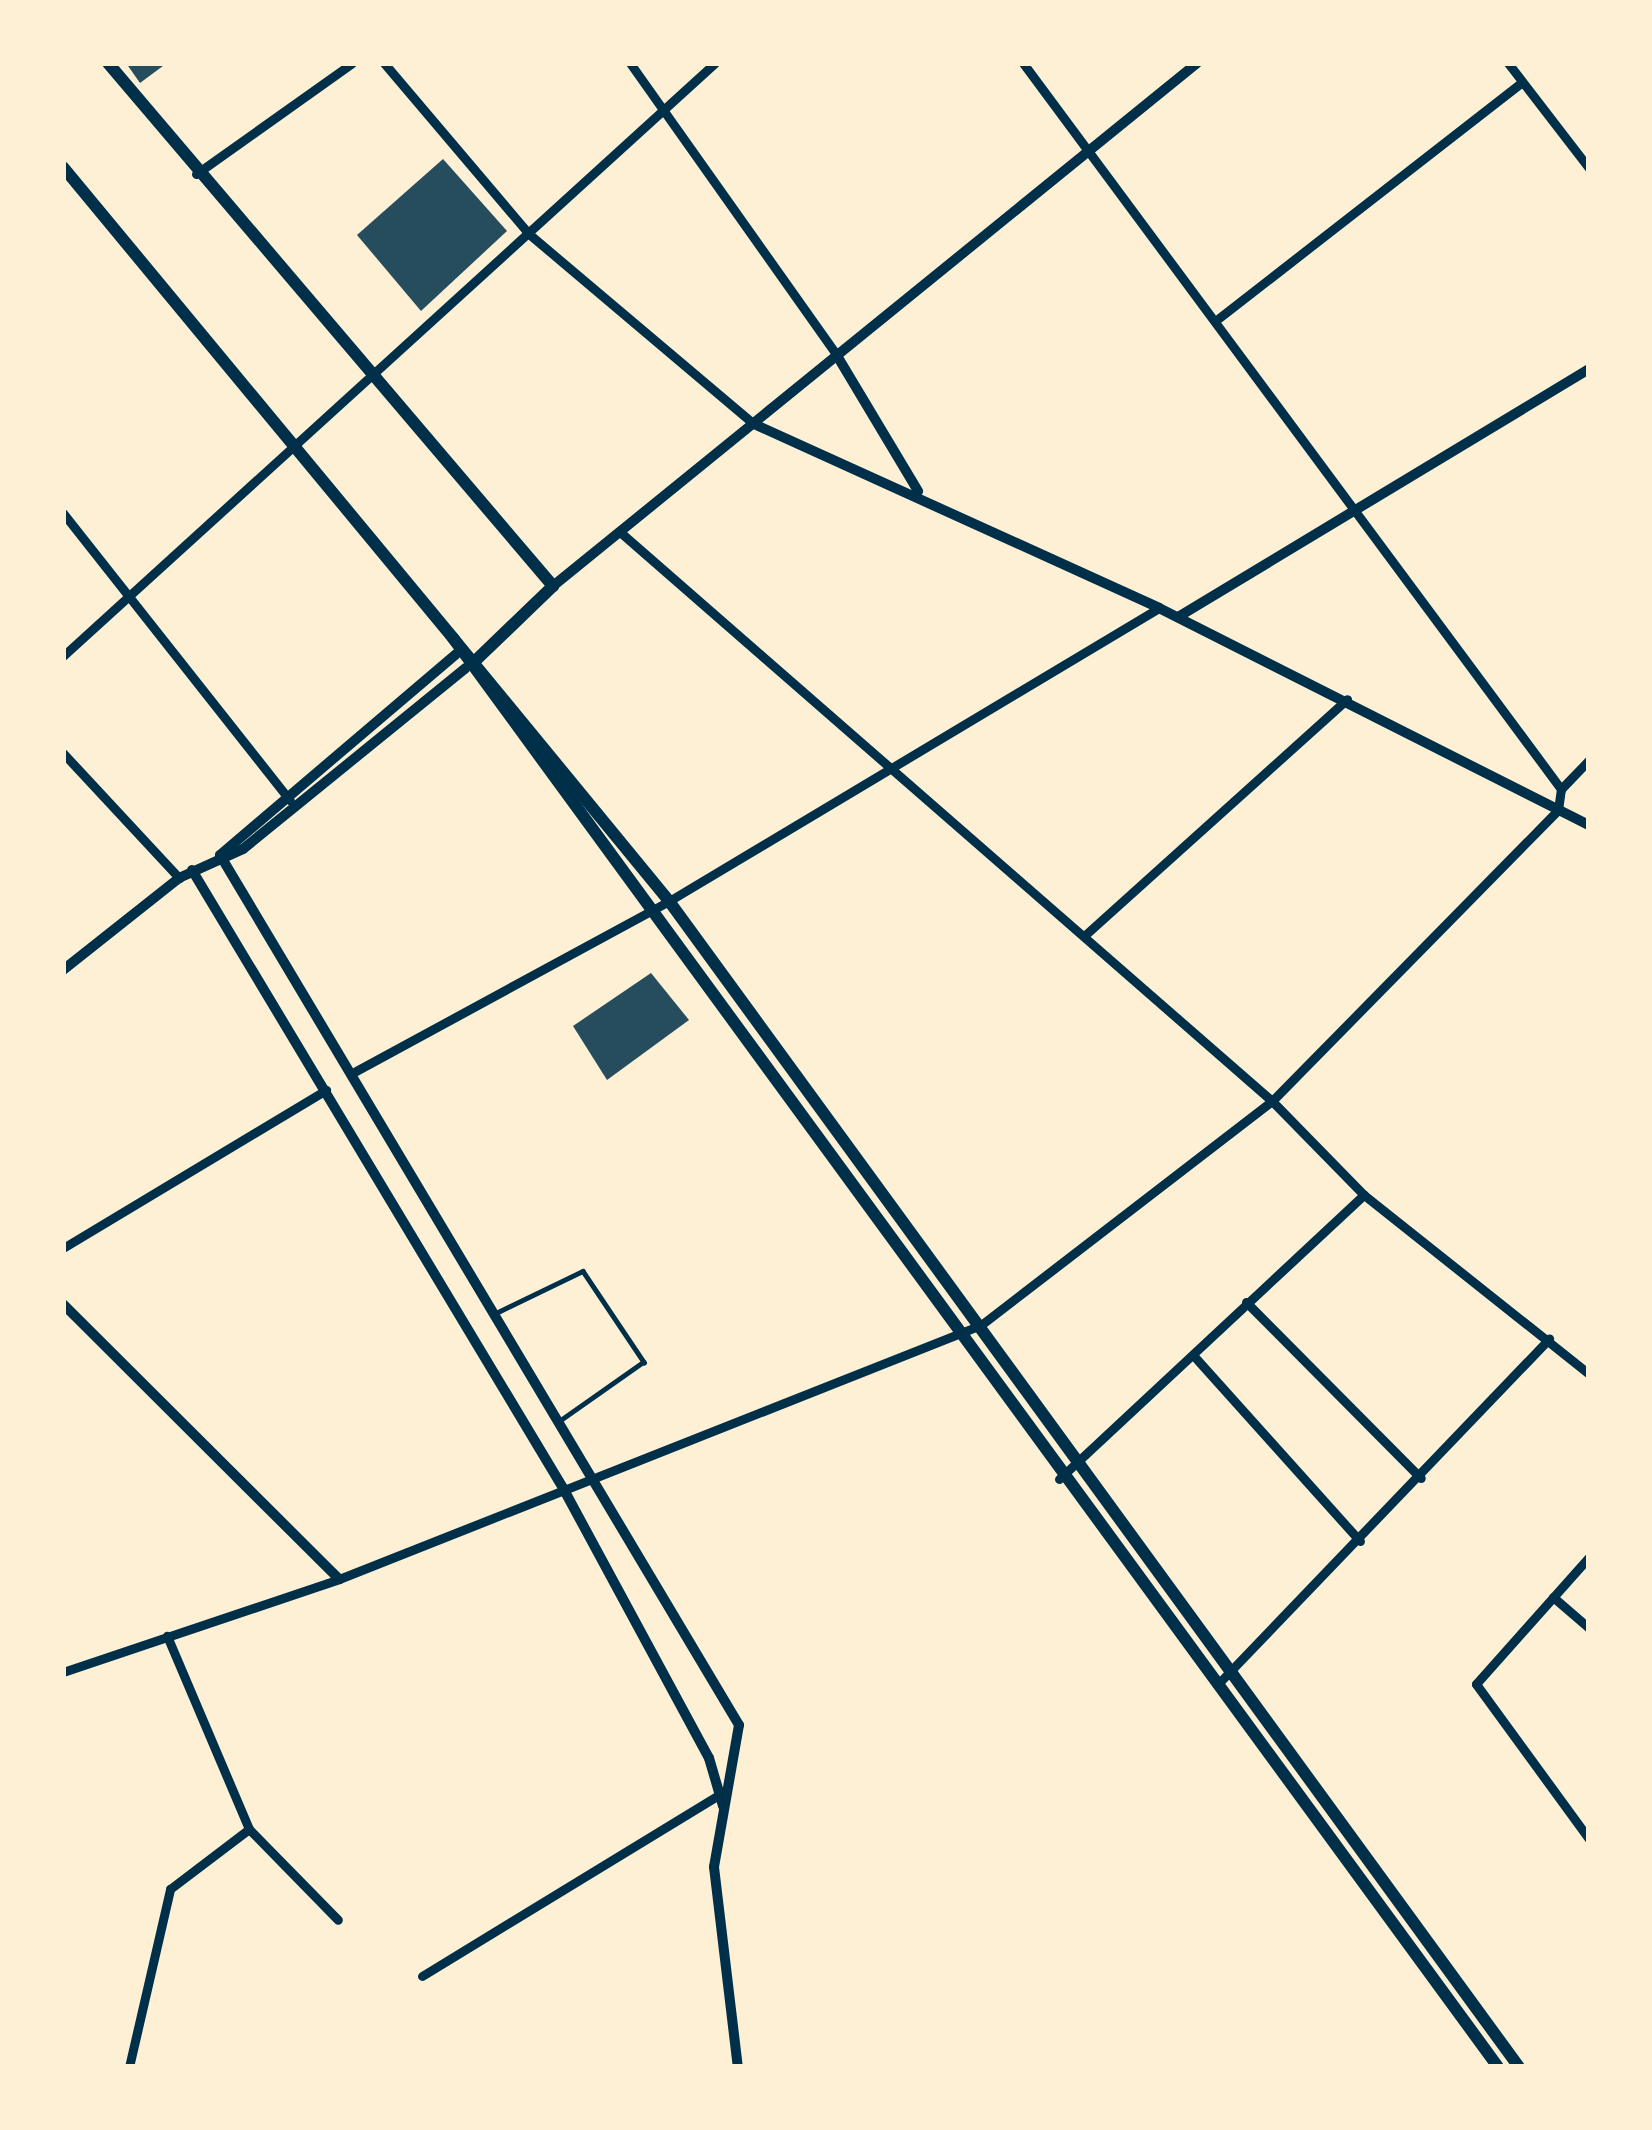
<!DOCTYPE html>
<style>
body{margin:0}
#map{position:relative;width:1652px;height:2130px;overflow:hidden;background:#fdf0d5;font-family:"Titillium Web",sans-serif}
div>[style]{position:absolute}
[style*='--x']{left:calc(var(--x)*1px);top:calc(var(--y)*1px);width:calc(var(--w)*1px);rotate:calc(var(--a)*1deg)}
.building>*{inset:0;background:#264d5e}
.service>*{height:4.5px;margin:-2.25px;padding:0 2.25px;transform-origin:2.25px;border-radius:2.25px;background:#003049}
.minor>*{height:9px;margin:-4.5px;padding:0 4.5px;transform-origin:4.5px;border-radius:4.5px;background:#003049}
.tertiary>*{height:10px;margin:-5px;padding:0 5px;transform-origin:5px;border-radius:5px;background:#003049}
.secondary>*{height:12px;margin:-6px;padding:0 6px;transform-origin:6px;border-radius:6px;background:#003049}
span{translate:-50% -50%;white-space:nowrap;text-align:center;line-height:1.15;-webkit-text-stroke:9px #fdf0d5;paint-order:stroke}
.frame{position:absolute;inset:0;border:66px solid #fdf0d5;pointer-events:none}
</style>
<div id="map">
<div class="building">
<i style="clip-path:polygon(126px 63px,167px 63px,140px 83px)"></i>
<i style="clip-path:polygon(443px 159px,507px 231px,421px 311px,357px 235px)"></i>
<i style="clip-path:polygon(651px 973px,689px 1020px,607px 1080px,573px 1026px)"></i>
</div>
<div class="service">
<i style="--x:498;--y:1312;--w:94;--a:-25.8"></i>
<i style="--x:583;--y:1271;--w:110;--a:56.2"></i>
<i style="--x:644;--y:1362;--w:99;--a:144.9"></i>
</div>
<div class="minor">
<i style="--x:384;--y:63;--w:224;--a:49.7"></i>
<i style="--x:529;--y:234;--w:294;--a:40.2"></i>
<i style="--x:630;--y:63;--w:357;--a:54.7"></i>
<i style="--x:1023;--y:63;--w:904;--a:53.46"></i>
<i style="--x:1508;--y:63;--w:133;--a:52.4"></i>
<i style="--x:196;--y:174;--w:191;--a:-35.4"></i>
<i style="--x:1219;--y:318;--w:384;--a:-37.9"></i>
<i style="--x:63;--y:513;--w:366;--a:51.7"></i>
<i style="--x:620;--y:532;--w:865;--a:41.11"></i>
<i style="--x:1272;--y:1101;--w:132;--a:45.6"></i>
<i style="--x:1364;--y:1195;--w:288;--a:38.5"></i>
<i style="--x:63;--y:656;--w:881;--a:-42.29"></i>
<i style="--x:63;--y:753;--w:171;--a:47.1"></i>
<i style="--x:1084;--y:936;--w:354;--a:-42"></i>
<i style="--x:356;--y:1071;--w:356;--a:-28.5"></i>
<i style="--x:669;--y:901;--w:571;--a:-30.88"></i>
<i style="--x:63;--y:1248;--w:307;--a:-31"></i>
<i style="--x:1246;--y:1302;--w:248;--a:45.2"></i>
<i style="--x:1193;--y:1355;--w:250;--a:48.1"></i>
<i style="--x:1059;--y:1479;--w:417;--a:-43"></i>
<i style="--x:1589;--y:1557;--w:170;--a:131.7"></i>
<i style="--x:1476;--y:1684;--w:192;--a:53.9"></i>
<i style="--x:1553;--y:1597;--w:48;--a:40.7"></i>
<i style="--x:63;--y:1672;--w:291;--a:-18.6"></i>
<i style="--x:339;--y:1579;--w:690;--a:-21.59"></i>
<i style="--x:981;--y:1325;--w:367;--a:-37.6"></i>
<i style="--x:1272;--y:1101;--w:408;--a:-45.5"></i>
<i style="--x:1558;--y:810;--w:21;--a:-82"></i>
<i style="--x:1561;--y:789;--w:40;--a:-46"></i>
<i style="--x:1217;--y:1685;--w:480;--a:-46.2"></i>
<i style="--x:249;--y:1829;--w:127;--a:45.6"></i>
<i style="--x:422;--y:1976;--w:354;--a:-31.4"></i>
<i style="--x:129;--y:2067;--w:183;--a:-77"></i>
<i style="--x:170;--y:1889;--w:99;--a:-37.2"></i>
<i style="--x:249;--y:1829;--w:210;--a:-113"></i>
</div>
<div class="tertiary">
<i style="--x:836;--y:354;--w:160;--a:59.1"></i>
<i style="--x:754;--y:424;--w:445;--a:24.4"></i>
<i style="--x:1159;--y:608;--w:482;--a:26.8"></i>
<i style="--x:553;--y:586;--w:830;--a:-39.08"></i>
<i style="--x:1178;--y:617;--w:480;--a:-31.1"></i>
<i style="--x:220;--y:855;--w:1013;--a:59.18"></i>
<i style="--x:739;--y:1725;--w:144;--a:100"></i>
<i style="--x:714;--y:1867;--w:201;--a:83.2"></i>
<i style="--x:220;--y:855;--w:310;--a:-40.4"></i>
<i style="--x:192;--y:870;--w:721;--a:59.02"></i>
<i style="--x:563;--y:1488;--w:307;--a:61.6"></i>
<i style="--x:709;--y:1758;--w:50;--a:73.7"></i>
<i style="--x:63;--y:970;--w:148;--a:-38.4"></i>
<i style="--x:179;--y:878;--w:70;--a:-24.4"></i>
<i style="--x:243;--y:849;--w:287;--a:-39.1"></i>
<i style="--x:63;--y:1304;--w:390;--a:44.9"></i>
</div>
<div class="secondary">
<i style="--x:108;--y:63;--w:687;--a:49.61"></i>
<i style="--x:553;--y:586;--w:110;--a:136.1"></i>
<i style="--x:63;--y:167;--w:612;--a:50.37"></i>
<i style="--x:453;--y:638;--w:1770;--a:53.82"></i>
<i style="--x:453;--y:638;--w:340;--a:50.6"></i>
<i style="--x:669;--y:901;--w:1443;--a:53.91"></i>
</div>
<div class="frame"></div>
</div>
